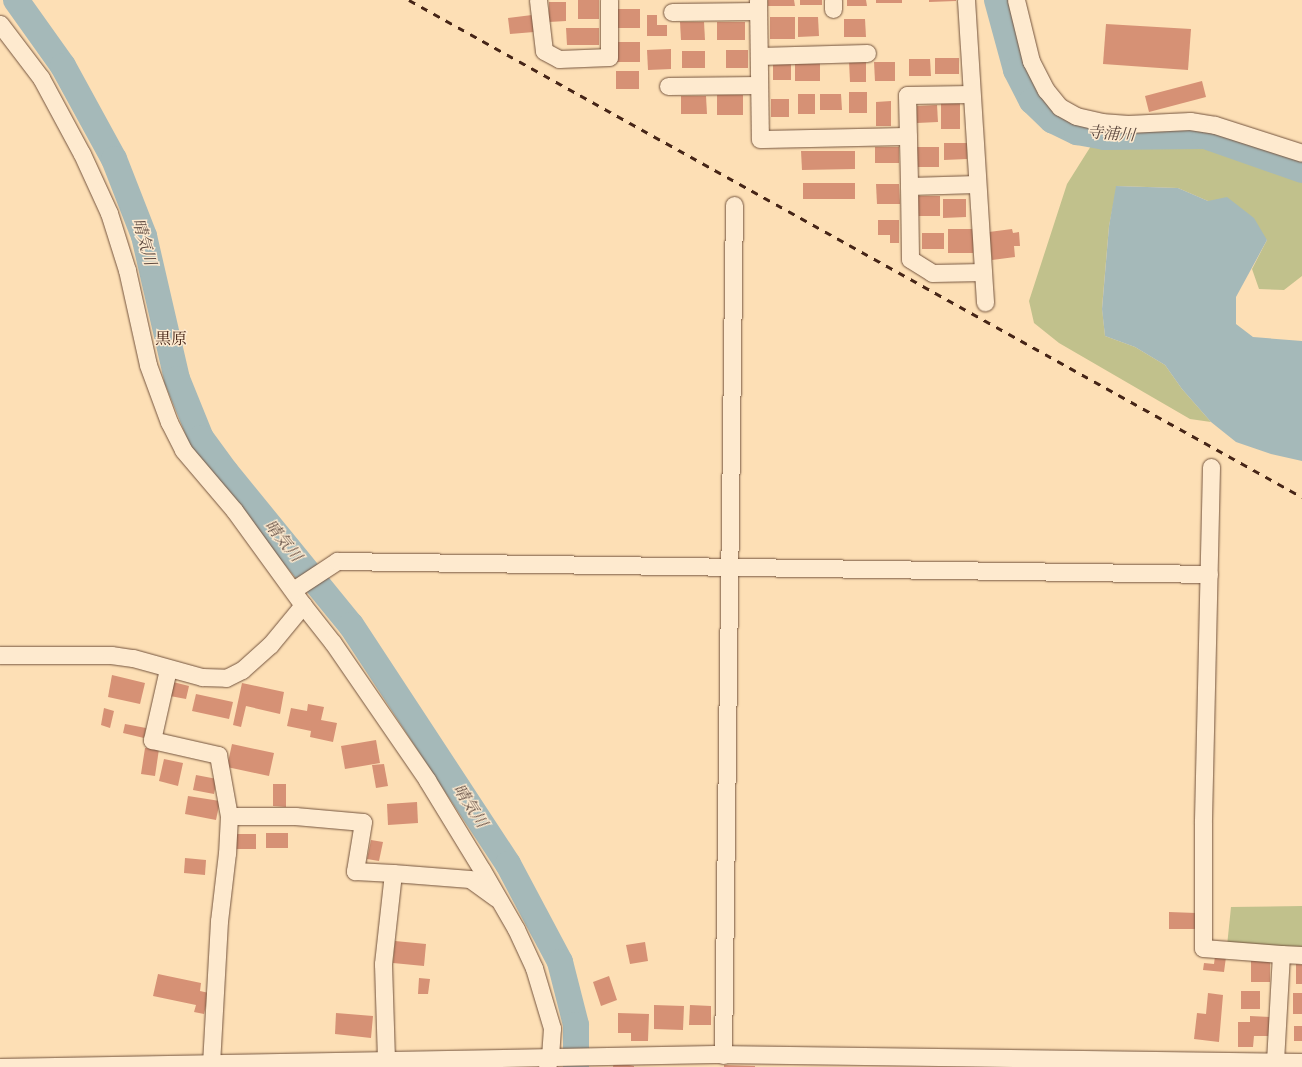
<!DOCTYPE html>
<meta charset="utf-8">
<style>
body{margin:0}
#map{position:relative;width:1302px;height:1067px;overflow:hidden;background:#fddfb5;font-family:"IM FELL Double Pica","Noto Serif JP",serif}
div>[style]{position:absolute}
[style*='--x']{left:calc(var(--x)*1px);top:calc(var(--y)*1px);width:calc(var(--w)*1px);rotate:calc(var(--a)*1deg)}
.green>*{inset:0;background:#c1c18c}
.water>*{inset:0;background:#a5b9b9}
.river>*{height:26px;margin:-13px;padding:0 13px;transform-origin:13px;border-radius:13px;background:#a5b9b9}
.building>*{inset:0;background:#d69175}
.roads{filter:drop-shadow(0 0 1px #74543e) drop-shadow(0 0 1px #74543e)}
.street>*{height:17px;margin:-8.5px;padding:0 8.5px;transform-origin:8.5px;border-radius:8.5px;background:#feeacf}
.rail>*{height:3px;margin-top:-1.5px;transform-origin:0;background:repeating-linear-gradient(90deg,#462517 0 7px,transparent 0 14px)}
span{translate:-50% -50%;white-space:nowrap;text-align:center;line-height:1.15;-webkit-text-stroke:3px #feeacf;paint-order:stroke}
.water-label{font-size:16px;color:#5e4a40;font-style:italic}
.neighbourhood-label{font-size:16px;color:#462517}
</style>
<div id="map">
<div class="green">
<i style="clip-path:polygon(1209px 129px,1257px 148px,1302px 159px,1302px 276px,1284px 290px,1259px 289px,1252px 269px,1267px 240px,1208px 201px,1178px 188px,1117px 186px,1109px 226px,1102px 308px,1105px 336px,1135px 347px,1165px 365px,1182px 389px,1211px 422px,1190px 419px,1059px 343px,1034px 323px,1029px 301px,1067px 184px,1101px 130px)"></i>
<i style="clip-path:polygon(1302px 906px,1302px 951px,1227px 946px,1231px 907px)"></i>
</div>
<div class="water">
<i style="clip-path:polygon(1116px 186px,1178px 188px,1208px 201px,1227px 197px,1254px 218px,1267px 240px,1236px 297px,1236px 324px,1253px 337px,1302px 341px,1302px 461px,1271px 454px,1236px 442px,1211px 422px,1182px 389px,1165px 365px,1135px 347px,1105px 336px,1102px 309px,1109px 226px)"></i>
</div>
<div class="river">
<i style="--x:16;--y:0;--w:81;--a:54.5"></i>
<i style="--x:63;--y:66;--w:106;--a:61.3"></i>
<i style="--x:114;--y:159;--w:83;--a:68.7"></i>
<i style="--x:144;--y:236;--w:147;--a:77"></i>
<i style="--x:177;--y:379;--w:64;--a:67.9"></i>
<i style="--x:201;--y:438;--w:42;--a:53.7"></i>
<i style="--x:226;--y:472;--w:198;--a:50.8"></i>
<i style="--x:351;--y:625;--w:286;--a:56.7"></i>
<i style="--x:508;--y:864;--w:111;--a:62"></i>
<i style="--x:560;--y:962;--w:65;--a:75.7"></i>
<i style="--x:576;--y:1025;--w:42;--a:90"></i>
<i style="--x:997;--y:0;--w:73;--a:74.8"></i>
<i style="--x:1016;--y:70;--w:35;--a:63"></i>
<i style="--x:1032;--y:101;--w:28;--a:44"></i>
<i style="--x:1052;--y:120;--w:28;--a:26"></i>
<i style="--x:1077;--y:132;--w:27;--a:10"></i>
<i style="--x:1104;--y:137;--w:101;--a:-0.6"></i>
<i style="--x:1205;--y:136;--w:103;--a:19.3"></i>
</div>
<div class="building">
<i style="clip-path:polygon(578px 0,599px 0,599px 19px,578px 19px)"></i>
<i style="clip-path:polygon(768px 0,794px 0,795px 6px,768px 6px)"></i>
<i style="clip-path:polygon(800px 0,822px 0,822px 5px,800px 5px)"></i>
<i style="clip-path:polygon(847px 0,866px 0,867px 6px,847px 6px)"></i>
<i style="clip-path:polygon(876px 0,902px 0,902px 3px,876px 3px)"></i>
<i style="clip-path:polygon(929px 0,956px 0,956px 1px,929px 2px)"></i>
<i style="clip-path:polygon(549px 2px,566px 2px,566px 21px,549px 22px)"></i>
<i style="clip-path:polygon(617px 9px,640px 9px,640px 28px,617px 28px)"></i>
<i style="clip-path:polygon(532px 15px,534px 32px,510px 34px,508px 18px)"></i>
<i style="clip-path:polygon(647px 15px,657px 15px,657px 25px,667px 25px,667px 36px,647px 36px)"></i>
<i style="clip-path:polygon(770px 17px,795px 17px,795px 39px,770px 39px)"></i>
<i style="clip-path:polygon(798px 17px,818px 17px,819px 36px,798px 37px)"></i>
<i style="clip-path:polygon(844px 19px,865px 19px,866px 37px,844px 37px)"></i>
<i style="clip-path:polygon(680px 22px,704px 22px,705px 40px,681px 40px)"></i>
<i style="clip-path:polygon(717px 22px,745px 22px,745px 40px,717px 40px)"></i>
<i style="clip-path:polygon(1106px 24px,1191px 29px,1188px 70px,1103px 64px)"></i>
<i style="clip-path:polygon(566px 28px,599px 28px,599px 45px,567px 45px)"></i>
<i style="clip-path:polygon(617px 42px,640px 42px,640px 62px,617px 62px)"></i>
<i style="clip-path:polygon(671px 49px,671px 69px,648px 70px,647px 50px)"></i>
<i style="clip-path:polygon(726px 50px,748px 50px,748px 68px,726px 68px)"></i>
<i style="clip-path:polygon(682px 51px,705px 51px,705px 68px,682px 68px)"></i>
<i style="clip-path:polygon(935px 58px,959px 58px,959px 74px,935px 74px)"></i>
<i style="clip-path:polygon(909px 59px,930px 59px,931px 76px,909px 76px)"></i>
<i style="clip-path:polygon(849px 61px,866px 61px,866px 82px,850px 82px)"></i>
<i style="clip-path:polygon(874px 62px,895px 62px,895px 81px,875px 81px)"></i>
<i style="clip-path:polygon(773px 63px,791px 63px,791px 80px,773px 80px)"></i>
<i style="clip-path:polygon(820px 63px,820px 81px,795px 81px,795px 64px)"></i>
<i style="clip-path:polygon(616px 71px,639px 71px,639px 89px,616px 89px)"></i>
<i style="clip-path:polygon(1202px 81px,1206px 97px,1149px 112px,1145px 96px)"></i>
<i style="clip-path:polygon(849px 92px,867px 92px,867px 113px,849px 113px)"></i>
<i style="clip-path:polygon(798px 94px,815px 94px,815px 114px,798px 114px)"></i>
<i style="clip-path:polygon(820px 94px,841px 94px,842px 110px,820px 110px)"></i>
<i style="clip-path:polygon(717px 95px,743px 95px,743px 115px,717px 115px)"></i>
<i style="clip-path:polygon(681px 96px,706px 96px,707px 114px,681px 114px)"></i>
<i style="clip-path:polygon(771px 99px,789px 99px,789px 117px,771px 117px)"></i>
<i style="clip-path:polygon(891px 101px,891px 126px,876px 126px,876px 102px)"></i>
<i style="clip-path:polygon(960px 102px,960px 129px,941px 129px,941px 103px)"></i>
<i style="clip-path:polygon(937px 105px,938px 122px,917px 123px,917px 106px)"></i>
<i style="clip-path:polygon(944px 143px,967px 143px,967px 159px,944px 160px)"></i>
<i style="clip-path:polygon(875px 147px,899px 147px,899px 163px,875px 163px)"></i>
<i style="clip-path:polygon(916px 147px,939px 147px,939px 167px,916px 167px)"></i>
<i style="clip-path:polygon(801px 151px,855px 151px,855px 169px,802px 170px)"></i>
<i style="clip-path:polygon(803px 183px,855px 183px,855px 199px,803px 199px)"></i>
<i style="clip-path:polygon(876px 184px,899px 184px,900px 204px,877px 204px)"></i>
<i style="clip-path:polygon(918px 196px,940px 196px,940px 216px,918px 216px)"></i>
<i style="clip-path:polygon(943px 199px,966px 199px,966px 217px,943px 218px)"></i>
<i style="clip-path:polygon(878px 220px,899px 220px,899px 243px,890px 243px,890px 235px,878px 235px)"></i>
<i style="clip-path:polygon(948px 229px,973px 229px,973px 253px,948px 253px)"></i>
<i style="clip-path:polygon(1012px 229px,1013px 233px,1019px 232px,1020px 246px,1014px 246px,1015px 257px,992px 260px,989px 232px)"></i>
<i style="clip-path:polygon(922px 233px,944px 233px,944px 249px,922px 249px)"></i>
<i style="clip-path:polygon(112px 675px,145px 683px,140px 704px,108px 697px)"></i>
<i style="clip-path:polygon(173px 682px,189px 686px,186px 699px,170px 696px)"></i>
<i style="clip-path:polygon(242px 683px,284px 692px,280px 714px,246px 706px,241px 727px,233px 725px)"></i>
<i style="clip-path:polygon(196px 694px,233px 702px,229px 719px,192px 711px)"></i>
<i style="clip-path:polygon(308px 704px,324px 707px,321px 720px,337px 723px,333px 742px,310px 737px,311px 731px,287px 726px,291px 708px,307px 711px)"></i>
<i style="clip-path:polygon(104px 708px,114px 711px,110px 728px,101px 725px)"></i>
<i style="clip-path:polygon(125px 724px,146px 728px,144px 738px,123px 733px)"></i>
<i style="clip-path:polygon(376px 740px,380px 763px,345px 769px,341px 746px)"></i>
<i style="clip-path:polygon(232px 744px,274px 753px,269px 776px,227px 767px)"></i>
<i style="clip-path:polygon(145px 748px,159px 749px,155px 776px,141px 774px)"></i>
<i style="clip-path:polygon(164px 759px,183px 763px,178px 786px,159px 781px)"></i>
<i style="clip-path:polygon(384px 764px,388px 786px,376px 788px,372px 765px)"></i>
<i style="clip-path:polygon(196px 775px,217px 779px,214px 794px,193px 790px)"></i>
<i style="clip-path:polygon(273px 784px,286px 784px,286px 807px,273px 806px)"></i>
<i style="clip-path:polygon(188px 796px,220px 801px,216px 820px,185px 814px)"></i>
<i style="clip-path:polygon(417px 802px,418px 823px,388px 825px,387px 804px)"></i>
<i style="clip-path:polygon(266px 833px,288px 833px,288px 848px,266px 848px)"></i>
<i style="clip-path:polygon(235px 834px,256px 834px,256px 849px,234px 849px)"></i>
<i style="clip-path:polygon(371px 840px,383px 842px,379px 861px,367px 859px)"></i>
<i style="clip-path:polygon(185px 858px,206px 860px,205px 875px,184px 873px)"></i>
<i style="clip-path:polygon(1169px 912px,1196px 913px,1196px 929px,1169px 929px)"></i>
<i style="clip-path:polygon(395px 941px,426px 944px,424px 966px,393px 963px)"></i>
<i style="clip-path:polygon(645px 942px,648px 961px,630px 964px,626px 945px)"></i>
<i style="clip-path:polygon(1215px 956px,1226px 957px,1224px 972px,1203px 970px,1204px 963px,1214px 964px)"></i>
<i style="clip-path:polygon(1251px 961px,1270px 961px,1270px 982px,1251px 982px)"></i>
<i style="clip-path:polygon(1296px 964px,1302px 965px,1302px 984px,1296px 984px)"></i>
<i style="clip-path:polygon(158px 974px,201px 983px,200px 991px,209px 993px,204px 1014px,194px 1012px,196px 1005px,153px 996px)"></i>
<i style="clip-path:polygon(609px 976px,617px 1000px,601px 1006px,593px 982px)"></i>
<i style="clip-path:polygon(419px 978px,430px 979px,428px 994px,418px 994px)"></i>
<i style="clip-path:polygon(1241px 991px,1260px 991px,1260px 1009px,1241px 1009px)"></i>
<i style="clip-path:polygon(1208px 993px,1223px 995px,1219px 1042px,1194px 1039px,1197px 1013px,1206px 1014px)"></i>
<i style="clip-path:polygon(1293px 993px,1302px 993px,1302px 1014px,1293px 1014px)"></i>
<i style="clip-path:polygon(654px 1005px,684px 1006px,683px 1030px,654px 1029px)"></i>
<i style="clip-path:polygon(690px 1005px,711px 1006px,711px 1025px,689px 1025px)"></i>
<i style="clip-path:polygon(336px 1013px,373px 1016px,371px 1038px,335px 1034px)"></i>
<i style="clip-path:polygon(618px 1013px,649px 1014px,648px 1041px,631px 1041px,631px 1033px,618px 1033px)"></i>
<i style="clip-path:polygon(1250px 1016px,1270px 1017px,1270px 1036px,1254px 1036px,1253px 1047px,1238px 1047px,1238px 1022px,1250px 1022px)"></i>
<i style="clip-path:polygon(1294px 1026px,1302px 1026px,1302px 1041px,1294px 1041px)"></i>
<i style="clip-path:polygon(614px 1062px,634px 1066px,634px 1067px,613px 1067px)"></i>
<i style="clip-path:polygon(724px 1065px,755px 1066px,755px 1067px,724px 1067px)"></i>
</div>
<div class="roads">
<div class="street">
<i style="--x:538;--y:0;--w:51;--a:83.3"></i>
<i style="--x:544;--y:51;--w:17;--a:28"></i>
<i style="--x:559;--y:59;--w:50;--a:-2.3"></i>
<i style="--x:609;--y:57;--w:57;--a:-90"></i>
<i style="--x:758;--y:0;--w:139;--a:89.2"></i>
<i style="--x:760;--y:139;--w:148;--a:-1.2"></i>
<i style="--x:833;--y:0;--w:9;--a:90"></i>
<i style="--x:966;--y:0;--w:303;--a:86.4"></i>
<i style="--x:1016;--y:0;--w:63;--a:76.2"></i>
<i style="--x:1031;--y:61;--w:33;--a:63"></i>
<i style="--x:1046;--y:90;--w:22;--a:51"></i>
<i style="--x:1060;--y:107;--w:18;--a:29"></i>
<i style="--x:1076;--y:116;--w:26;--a:13"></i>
<i style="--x:1101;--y:122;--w:27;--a:4"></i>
<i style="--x:1128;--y:124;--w:62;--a:-2.8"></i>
<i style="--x:1190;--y:121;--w:25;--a:9"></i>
<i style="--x:1215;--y:125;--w:91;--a:17.8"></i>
<i style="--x:672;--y:12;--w:86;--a:-0.7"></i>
<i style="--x:0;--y:24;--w:68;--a:52.8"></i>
<i style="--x:41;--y:78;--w:86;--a:61.7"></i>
<i style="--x:82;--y:154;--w:65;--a:65.4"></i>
<i style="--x:109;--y:213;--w:60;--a:72.5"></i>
<i style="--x:127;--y:270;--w:97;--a:77.5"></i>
<i style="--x:148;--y:365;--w:61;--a:69.8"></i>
<i style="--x:169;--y:422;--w:31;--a:63"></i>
<i style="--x:183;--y:450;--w:79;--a:49.6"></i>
<i style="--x:234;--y:510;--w:117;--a:54"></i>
<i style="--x:303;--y:605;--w:48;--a:51.7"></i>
<i style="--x:333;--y:643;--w:166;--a:55.5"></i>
<i style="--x:427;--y:780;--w:105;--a:58.6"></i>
<i style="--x:482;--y:870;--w:68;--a:60"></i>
<i style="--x:516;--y:929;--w:43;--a:65.2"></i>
<i style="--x:534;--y:968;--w:63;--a:73.3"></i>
<i style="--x:552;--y:1028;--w:29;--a:94"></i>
<i style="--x:550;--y:1057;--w:10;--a:107"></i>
<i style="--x:759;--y:56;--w:108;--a:-1.6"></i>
<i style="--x:668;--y:86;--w:91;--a:-0.6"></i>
<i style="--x:971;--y:94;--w:64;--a:179.1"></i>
<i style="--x:907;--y:95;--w:91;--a:88.7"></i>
<i style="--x:909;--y:186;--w:68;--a:-1.7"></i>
<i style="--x:909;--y:186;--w:73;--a:89.2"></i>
<i style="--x:910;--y:259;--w:26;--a:32"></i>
<i style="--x:932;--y:273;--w:51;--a:-1.1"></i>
<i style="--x:1211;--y:467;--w:356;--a:91.3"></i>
<i style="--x:1203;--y:823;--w:125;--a:90"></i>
<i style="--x:1203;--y:948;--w:78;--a:4.4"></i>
<i style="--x:1281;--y:954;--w:108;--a:93.2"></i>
<i style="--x:293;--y:590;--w:53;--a:-33.4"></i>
<i style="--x:337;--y:561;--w:872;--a:0.85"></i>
<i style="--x:0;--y:655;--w:111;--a:0"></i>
<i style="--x:111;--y:655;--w:22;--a:8"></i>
<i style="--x:133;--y:658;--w:72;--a:15.4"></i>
<i style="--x:202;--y:677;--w:24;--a:2"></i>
<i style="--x:226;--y:678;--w:18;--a:-27"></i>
<i style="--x:242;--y:670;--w:38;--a:-42"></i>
<i style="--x:270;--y:645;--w:52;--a:-50.5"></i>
<i style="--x:168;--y:669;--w:73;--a:102.7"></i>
<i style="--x:152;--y:740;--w:68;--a:12.8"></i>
<i style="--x:218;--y:755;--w:62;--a:79.8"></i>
<i style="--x:229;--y:816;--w:37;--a:93"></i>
<i style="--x:227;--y:853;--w:68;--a:96.7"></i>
<i style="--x:219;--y:921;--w:142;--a:93.2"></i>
<i style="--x:229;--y:816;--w:66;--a:0"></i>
<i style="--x:295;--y:816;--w:68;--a:5"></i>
<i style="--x:363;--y:822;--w:50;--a:99.3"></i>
<i style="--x:355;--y:871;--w:38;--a:3"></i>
<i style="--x:393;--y:873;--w:92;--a:96.3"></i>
<i style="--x:383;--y:964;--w:96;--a:88.2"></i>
<i style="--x:393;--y:873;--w:77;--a:4.5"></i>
<i style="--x:470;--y:879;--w:32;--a:36"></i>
<i style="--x:1281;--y:954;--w:21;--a:3"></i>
<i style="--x:723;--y:1055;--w:850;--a:-89.26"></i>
<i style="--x:0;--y:1067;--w:715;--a:-1.04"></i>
<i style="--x:715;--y:1054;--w:587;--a:0.78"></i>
</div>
</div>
<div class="rail">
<i style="--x:409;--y:0;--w:1022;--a:29.1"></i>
</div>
<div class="water-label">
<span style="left:1111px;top:134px;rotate:4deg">寺浦川</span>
<span style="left:144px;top:242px;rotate:74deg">晴気川</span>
<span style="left:283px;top:541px;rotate:51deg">晴気川</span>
<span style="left:470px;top:806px;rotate:57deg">晴気川</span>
</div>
<div class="neighbourhood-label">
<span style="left:171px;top:339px">黒原</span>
</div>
</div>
